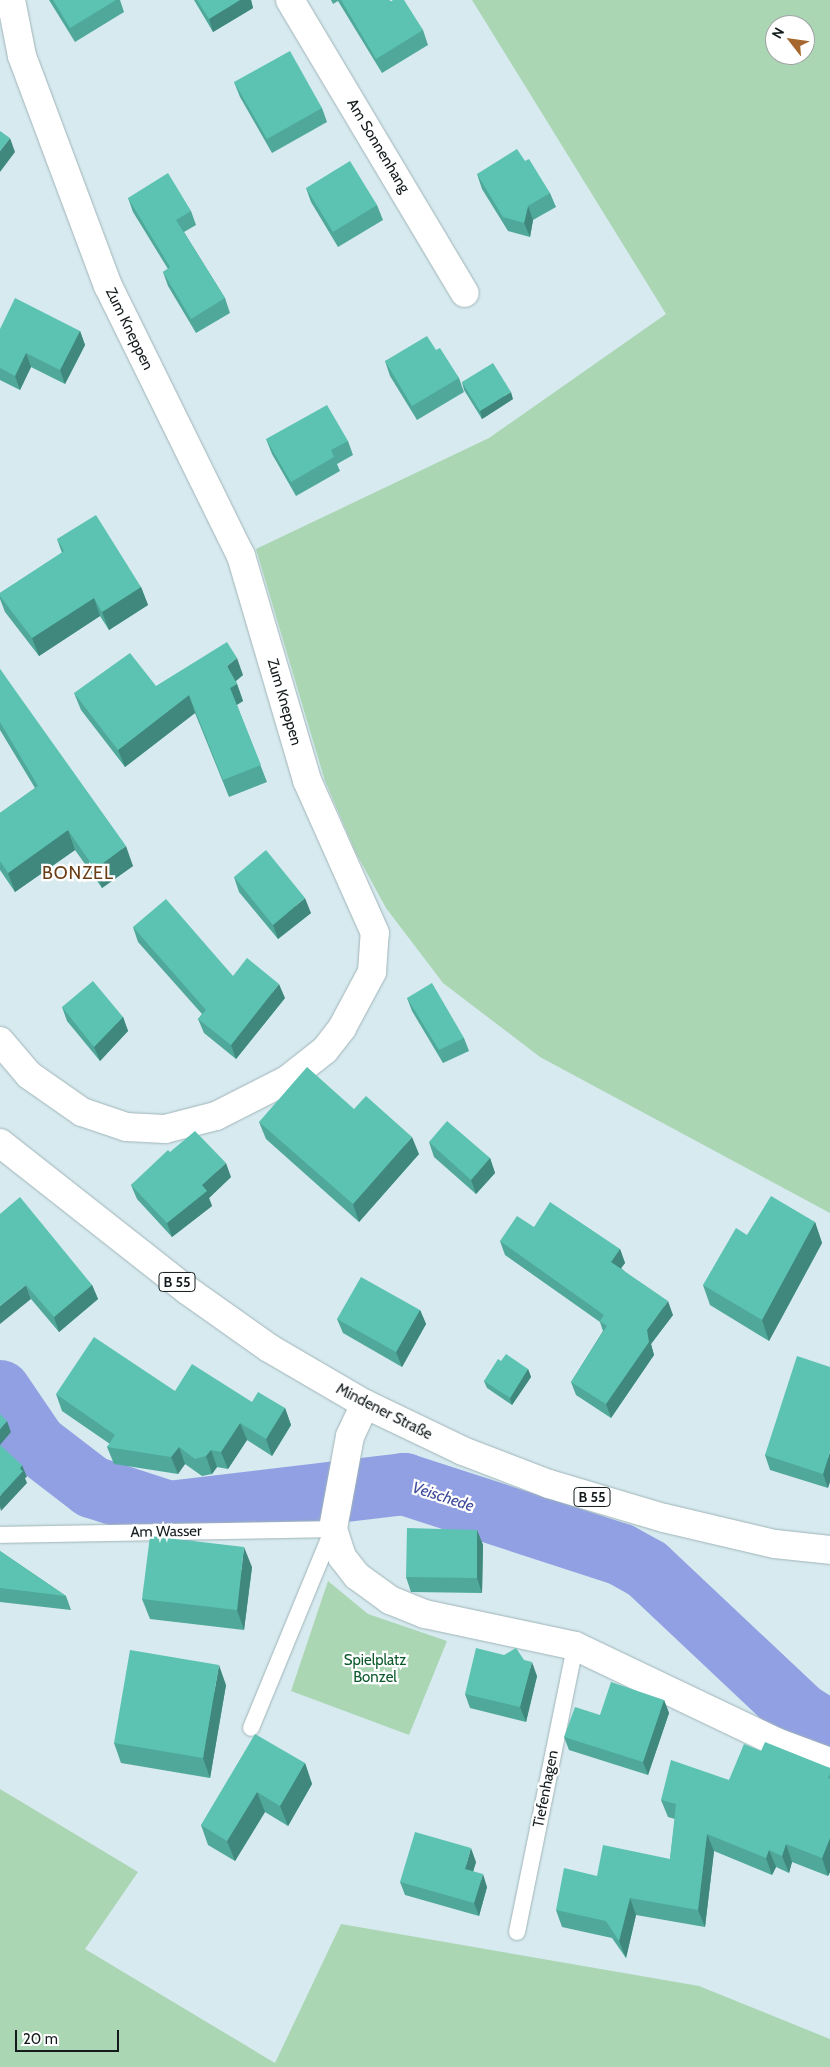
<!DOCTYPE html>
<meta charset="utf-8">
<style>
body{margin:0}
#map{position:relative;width:830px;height:2067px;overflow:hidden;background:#d6eaef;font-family:Cabin,sans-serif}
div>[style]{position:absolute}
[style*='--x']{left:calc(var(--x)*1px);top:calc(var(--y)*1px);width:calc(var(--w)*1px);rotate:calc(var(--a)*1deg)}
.green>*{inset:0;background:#abd6b4}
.river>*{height:62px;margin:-31px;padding:0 31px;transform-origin:31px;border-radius:31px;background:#91a0e3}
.roads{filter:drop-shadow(0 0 1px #a0b4b8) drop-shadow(0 0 1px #a0b4b8)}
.lane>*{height:16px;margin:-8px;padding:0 8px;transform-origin:8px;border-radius:8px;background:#fff}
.street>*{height:28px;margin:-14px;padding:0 14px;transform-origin:14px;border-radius:14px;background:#fff}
.primary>*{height:28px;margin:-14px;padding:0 14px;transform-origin:14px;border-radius:14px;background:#fff}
.wall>*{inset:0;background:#4fa89a}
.shaded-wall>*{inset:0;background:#40887d}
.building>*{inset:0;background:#5cc3b3}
span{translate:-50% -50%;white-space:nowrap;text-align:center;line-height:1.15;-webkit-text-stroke:4.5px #fff;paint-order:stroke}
.shield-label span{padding:1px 4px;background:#fff;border:1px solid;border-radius:4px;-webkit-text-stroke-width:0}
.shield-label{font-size:14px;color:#141b1d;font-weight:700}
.street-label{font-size:15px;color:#141b1d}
.park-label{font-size:15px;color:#0c5a2c}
.water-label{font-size:16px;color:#404c9b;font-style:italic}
.quarter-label{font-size:18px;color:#693e17;letter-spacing:1px}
.north{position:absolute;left:765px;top:15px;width:50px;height:50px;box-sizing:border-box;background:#fff;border:1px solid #a1a4a5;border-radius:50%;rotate:300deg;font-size:14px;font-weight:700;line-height:20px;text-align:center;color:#141b1d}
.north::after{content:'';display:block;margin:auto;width:18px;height:22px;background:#a6672f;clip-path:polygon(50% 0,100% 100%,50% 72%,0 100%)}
.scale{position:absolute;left:15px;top:2030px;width:104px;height:22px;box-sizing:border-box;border:2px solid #141b1d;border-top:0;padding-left:6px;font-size:15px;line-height:18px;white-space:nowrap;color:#141b1d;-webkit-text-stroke:4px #fff;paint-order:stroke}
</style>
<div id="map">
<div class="green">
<i style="clip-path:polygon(evenodd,472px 0,830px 0,830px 1213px,540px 1057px,443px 983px,386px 908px,356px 853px,325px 781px,256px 549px,489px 438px,666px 314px,472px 0,775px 25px,805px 25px,805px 55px,775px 55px,775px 25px)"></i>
<i style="clip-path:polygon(328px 1581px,368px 1614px,447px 1641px,409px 1735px,291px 1691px)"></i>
<i style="clip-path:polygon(0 1789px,138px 1872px,85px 1949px,275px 2063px,341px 1924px,699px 1986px,830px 2039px,830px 2067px,0 2067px)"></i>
</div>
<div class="river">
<i style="--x:0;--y:1391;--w:64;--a:55.8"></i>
<i style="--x:36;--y:1444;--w:71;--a:37.5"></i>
<i style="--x:92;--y:1487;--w:81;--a:18"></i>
<i style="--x:169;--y:1512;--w:237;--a:-6.8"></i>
<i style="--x:404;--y:1484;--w:227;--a:18"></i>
<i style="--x:620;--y:1554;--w:31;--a:29"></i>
<i style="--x:647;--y:1569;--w:212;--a:43.3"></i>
<i style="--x:801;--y:1714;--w:34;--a:32"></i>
</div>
<div class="roads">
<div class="lane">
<i style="--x:0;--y:1535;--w:333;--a:-1"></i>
<i style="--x:333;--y:1529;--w:215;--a:112.4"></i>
<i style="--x:517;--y:1932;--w:292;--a:-78.5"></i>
</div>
<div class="street">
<i style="--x:290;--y:0;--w:341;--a:59.2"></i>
<i style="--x:0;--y:1041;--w:45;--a:49.5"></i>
<i style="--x:29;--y:1075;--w:65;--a:34.9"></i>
<i style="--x:82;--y:1112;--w:46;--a:18.8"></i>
<i style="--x:126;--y:1127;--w:39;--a:3"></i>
<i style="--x:165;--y:1129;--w:53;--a:-14.3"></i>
<i style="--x:216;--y:1116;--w:80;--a:-26.9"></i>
<i style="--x:287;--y:1080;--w:48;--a:-38.3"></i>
<i style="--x:325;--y:1050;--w:28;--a:-52"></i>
<i style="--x:342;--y:1028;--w:64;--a:-61.8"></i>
<i style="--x:372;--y:972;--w:39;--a:-86"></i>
<i style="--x:375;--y:933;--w:167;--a:-114"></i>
<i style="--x:307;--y:780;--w:234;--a:-106.4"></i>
<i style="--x:241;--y:556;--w:301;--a:-116.2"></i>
<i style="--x:108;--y:286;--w:246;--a:-110.5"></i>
<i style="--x:22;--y:56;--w:57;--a:-101.1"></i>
<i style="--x:365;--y:1404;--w:35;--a:115"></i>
<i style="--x:350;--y:1436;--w:95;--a:100.4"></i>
<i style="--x:333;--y:1529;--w:29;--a:72"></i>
<i style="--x:342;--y:1557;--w:24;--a:52"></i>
<i style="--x:357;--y:1576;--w:41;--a:36"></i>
<i style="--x:390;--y:1600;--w:38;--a:22"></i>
<i style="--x:425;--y:1614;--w:153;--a:12"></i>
<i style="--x:575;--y:1646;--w:223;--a:25.5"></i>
<i style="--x:776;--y:1742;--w:58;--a:20.3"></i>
</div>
<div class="primary">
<i style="--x:0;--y:1143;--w:238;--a:38.2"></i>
<i style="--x:187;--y:1290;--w:100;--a:35.3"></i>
<i style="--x:269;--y:1348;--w:111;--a:30.3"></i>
<i style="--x:365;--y:1404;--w:109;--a:25.6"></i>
<i style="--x:463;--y:1451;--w:92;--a:21"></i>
<i style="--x:549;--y:1484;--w:120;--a:16.5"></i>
<i style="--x:664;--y:1518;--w:114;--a:13.2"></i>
<i style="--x:775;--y:1544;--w:55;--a:6.2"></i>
</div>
</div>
<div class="wall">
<i style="clip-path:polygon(49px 0,120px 0,124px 12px,75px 42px)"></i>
<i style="clip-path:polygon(194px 0,251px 0,253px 8px,213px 32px)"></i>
<i style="clip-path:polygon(331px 0,389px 0,423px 30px,428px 45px,382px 73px,338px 1px,333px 4px)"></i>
<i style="clip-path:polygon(234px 82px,322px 108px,327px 122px,272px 153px,240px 97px)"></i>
<i style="clip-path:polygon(477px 174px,550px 193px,556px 207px,533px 220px,530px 237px,508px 231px,482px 189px)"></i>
<i style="clip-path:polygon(306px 188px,377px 205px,383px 220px,338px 247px,311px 202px)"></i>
<i style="clip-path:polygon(128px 198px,191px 211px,196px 225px,184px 232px,225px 298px,230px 313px,196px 333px,168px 286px,163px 272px,168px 269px,133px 212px)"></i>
<i style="clip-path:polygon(0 329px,80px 331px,85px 345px,65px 384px,31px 367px,20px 390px,0 380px)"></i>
<i style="clip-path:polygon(436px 350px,459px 378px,464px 392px,417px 420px,390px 376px,385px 361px)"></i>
<i style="clip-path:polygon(462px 382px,513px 399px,482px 419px,464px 390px)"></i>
<i style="clip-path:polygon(266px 439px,348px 441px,353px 455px,337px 464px,340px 471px,296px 496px,272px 454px)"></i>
<i style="clip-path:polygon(57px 539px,141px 587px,148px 605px,109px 630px,100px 616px,39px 656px,5px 612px,0 599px,0 593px,62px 553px)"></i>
<i style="clip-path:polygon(0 669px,133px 866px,102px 888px,75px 850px,15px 892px,0 870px,0 813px,35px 788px,0 730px)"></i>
<i style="clip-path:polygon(243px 675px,236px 681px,243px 701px,237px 705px,267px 782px,229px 797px,195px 713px,125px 767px,81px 710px,74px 693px,156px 686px)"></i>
<i style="clip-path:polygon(234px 877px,311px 913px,278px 939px,239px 892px)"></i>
<i style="clip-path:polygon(133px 927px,233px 976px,285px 998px,236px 1059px,204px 1033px,198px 1019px,202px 1014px,138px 942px)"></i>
<i style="clip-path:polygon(407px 998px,464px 1038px,469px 1051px,443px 1063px,412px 1011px)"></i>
<i style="clip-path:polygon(62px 1007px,123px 1017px,128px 1031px,100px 1061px,67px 1021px)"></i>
<i style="clip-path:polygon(354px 1109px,419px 1154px,359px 1222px,266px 1139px,259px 1122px)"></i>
<i style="clip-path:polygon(429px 1142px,490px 1158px,495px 1173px,476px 1194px,434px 1157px)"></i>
<i style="clip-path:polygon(170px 1152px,231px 1177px,209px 1198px,212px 1206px,172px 1237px,137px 1199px,131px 1185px)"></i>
<i style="clip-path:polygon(0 1214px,92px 1285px,98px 1299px,59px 1332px,31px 1299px)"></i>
<i style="clip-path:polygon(815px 1222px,822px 1243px,769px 1341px,710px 1305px,703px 1285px,747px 1235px)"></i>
<i style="clip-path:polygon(534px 1227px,620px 1249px,625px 1263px,621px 1268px,673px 1315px,651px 1344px,654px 1355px,611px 1418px,576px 1395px,571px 1382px,603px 1331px,600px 1322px,505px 1255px,500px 1241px)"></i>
<i style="clip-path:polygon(420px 1310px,426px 1324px,402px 1367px,343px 1333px,337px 1319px)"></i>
<i style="clip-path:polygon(501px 1361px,528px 1369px,531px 1377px,512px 1405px,487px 1388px,484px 1381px)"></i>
<i style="clip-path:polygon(830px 1367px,828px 1488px,770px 1470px,765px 1455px)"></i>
<i style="clip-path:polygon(175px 1391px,252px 1402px,285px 1408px,291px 1425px,272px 1456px,247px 1440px,228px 1469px,217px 1467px,212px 1474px,202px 1476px,185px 1464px,178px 1474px,114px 1464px,107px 1447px,110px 1444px,62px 1411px,56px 1394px)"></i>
<i style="clip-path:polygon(477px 1530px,483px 1545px,482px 1593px,411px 1592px,406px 1577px)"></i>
<i style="clip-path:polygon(0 1551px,66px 1596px,71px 1610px,0 1602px)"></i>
<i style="clip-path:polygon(252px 1567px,244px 1630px,150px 1619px,142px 1599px)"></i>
<i style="clip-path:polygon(524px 1660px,537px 1676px,526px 1722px,470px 1708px,465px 1694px)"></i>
<i style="clip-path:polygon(226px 1685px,210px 1778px,121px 1763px,114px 1743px)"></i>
<i style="clip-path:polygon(664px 1700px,669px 1713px,648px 1775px,569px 1750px,564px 1737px,600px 1715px)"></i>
<i style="clip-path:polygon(761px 1751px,830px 1768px,830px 1872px,828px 1876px,792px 1862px,789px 1873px,776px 1867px,772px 1875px,714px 1851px,705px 1927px,636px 1915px,626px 1958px,612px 1938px,562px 1927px,556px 1910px,597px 1876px,670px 1859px,675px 1819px,668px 1817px,661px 1800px,729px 1780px)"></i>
<i style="clip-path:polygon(305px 1763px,312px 1784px,288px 1826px,265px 1812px,235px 1861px,208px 1845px,201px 1825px)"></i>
<i style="clip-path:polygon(476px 1862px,473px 1871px,487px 1887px,479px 1916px,405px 1895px,400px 1882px)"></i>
</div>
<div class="shaded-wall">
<i style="clip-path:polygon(240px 0,251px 0,253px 8px,213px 32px,209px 19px)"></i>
<i style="clip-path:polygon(10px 138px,15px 152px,0 172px,0 151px)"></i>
<i style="clip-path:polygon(528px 206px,533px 220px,530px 237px,524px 223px)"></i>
<i style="clip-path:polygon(80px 331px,85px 345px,65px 384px,60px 370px)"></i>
<i style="clip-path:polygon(26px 353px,31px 367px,20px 390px,15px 376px)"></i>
<i style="clip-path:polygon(511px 392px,513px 399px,482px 419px,480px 411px)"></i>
<i style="clip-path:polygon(141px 587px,148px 605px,109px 630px,102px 612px)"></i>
<i style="clip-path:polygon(94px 598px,100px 616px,39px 656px,32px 638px)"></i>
<i style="clip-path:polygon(237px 658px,243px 675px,233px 683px,227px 666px)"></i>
<i style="clip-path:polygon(237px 684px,243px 701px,236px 705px,230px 688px)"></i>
<i style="clip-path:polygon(189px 695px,195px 713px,125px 767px,118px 750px)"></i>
<i style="clip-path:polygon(68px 830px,75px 850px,15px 892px,8px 873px)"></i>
<i style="clip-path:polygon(126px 846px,133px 866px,102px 888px,95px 869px)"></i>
<i style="clip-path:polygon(305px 898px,311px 913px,278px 939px,273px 925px)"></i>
<i style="clip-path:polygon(279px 984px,285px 998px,236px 1059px,231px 1045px)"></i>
<i style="clip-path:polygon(123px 1017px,128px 1031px,100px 1061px,94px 1047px)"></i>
<i style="clip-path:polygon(412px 1137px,419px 1154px,359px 1222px,353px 1204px)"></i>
<i style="clip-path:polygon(490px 1158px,495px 1173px,476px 1194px,471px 1180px)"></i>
<i style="clip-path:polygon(226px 1163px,231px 1177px,209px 1198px,212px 1206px,172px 1237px,167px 1223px,202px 1185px)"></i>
<i style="clip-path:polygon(815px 1222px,822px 1243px,769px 1341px,762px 1320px)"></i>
<i style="clip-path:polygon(620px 1249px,625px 1263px,616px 1275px,611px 1262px)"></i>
<i style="clip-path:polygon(26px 1285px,31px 1299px,0 1324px,0 1306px)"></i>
<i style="clip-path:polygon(92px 1285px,98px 1299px,59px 1332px,54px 1317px)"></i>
<i style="clip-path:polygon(668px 1301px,673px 1315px,651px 1344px,654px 1355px,611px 1418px,606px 1404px,647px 1330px)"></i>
<i style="clip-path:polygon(420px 1310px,426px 1324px,402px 1367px,396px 1352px)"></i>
<i style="clip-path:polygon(528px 1369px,531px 1377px,512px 1405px,510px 1398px)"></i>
<i style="clip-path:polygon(285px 1408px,291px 1425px,272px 1456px,266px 1439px)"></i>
<i style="clip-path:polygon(7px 1421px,11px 1432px,0 1445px,0 1429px)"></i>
<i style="clip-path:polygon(240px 1423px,247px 1440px,228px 1469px,221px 1452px)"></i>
<i style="clip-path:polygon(179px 1447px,185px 1464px,178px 1474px,171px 1457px)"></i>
<i style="clip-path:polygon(211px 1450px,217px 1467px,212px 1474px,206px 1456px)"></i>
<i style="clip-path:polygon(830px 1452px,830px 1482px,828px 1488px,823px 1474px)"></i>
<i style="clip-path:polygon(22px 1465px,27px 1477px,25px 1478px,27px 1483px,1px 1511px,0 1507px,0 1496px)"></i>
<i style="clip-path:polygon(477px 1530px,483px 1545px,482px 1593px,477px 1578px)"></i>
<i style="clip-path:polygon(244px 1547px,252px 1567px,244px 1630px,237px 1610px)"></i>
<i style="clip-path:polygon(532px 1662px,537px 1676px,526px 1722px,520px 1707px)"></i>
<i style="clip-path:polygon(219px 1665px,226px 1685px,210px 1778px,203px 1758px)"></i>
<i style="clip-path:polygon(664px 1700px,669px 1713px,648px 1775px,643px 1762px)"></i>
<i style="clip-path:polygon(305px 1763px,312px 1784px,288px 1826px,280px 1806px)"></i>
<i style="clip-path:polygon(257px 1792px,265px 1812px,235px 1861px,227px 1841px)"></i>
<i style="clip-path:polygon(707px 1834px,714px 1851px,705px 1927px,698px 1910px)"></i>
<i style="clip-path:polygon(830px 1838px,830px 1872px,828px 1876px,822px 1858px)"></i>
<i style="clip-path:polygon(786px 1844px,792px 1862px,789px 1873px,782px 1856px)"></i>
<i style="clip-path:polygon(471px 1848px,476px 1862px,470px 1882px,465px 1869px)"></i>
<i style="clip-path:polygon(769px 1850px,776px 1867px,772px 1875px,766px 1858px)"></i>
<i style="clip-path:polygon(483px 1874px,487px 1887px,479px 1916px,474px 1903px)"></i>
<i style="clip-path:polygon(630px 1898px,636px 1915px,626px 1958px,619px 1941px)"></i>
</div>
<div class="building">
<i style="clip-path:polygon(53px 0,116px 0,70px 28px)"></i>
<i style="clip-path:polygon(197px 0,240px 0,209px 19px)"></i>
<i style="clip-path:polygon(341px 0,389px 0,390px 2px,393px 0,404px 0,423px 30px,376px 59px)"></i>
<i style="clip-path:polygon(290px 51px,322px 108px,267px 139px,234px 82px)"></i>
<i style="clip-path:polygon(0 131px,10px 138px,0 151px)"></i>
<i style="clip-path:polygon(517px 149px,525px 161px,529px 159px,550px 193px,528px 206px,524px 223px,503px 217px,477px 174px)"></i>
<i style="clip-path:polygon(350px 161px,377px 205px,333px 232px,306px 188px)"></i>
<i style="clip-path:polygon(168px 173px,191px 211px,176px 220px,225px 298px,191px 319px,163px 272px,170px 267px,128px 198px)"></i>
<i style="clip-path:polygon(15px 298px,80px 331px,60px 370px,26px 353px,15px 376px,0 368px,0 329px)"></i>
<i style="clip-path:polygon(427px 336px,436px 350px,440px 348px,459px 378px,412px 406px,385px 361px)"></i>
<i style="clip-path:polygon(493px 363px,511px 392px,480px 411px,462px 382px)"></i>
<i style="clip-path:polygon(327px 405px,348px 441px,331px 450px,334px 457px,291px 482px,266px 439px)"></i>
<i style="clip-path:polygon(96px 515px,141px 587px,102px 612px,94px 598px,32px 638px,0 596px,0 593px,64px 551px,57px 539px)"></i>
<i style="clip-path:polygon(227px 642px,237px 658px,227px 666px,237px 684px,230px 688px,261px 765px,223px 780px,189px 695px,118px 750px,74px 693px,130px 653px,156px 686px)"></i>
<i style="clip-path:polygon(0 669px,126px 846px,95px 869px,68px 830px,8px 873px,0 861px,0 813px,38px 786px,0 722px)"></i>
<i style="clip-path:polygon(266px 850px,305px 898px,273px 925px,234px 877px)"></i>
<i style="clip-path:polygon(166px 899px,233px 976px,247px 958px,279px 984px,231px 1045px,198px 1019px,206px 1010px,133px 927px)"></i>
<i style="clip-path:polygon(93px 981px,123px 1017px,94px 1047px,62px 1007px)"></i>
<i style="clip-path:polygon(432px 983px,464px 1038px,439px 1050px,407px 998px)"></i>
<i style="clip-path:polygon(307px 1067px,354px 1109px,366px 1096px,412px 1137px,353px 1204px,259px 1122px)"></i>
<i style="clip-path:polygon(447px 1121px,490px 1158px,471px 1180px,429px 1142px)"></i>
<i style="clip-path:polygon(195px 1131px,226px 1163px,202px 1185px,207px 1191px,167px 1223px,131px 1185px,168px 1150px,170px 1152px)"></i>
<i style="clip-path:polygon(771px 1196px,815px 1222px,762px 1320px,703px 1285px,736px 1228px,747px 1235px)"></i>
<i style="clip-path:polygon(20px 1197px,92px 1285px,54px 1317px,26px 1285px,0 1306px,0 1214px)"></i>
<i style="clip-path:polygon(550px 1202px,620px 1249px,611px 1262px,668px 1301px,647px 1330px,649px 1342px,606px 1404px,571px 1382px,607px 1326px,600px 1321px,604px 1315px,500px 1241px,517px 1216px,534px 1227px)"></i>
<i style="clip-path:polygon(361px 1277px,420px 1310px,396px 1352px,337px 1319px)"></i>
<i style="clip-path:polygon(94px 1337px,175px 1391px,192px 1364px,252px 1402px,258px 1392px,285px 1408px,266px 1439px,240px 1423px,221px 1452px,211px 1450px,206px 1456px,195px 1459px,179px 1447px,171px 1457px,107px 1447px,115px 1435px,56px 1394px)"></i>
<i style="clip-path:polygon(506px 1354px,528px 1369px,510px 1398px,484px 1381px,498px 1359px,501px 1361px)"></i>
<i style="clip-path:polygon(797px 1356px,830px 1367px,830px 1452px,823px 1474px,765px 1455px)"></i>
<i style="clip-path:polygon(0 1414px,7px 1421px,0 1429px)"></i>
<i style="clip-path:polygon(0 1445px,22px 1465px,20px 1469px,23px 1471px,0 1496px)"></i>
<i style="clip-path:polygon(407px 1528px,477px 1530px,477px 1578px,406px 1577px)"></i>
<i style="clip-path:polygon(150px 1536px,244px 1547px,237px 1610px,142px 1599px)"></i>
<i style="clip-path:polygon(0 1551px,66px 1596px,0 1588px)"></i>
<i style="clip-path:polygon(476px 1648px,504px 1655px,516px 1648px,524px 1660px,532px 1662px,520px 1707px,465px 1694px)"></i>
<i style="clip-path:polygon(130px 1650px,219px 1665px,203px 1758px,114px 1743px)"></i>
<i style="clip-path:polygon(611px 1682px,664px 1700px,643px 1762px,564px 1737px,575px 1707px,600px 1715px)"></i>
<i style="clip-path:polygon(255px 1734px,305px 1763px,280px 1806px,257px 1792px,227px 1841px,201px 1825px)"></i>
<i style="clip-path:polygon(765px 1742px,830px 1768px,830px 1774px,828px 1778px,830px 1779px,830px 1838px,822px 1858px,786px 1844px,782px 1856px,769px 1850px,766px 1858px,707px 1834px,698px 1910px,630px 1898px,619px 1941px,606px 1921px,556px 1910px,564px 1868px,597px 1876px,603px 1845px,670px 1859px,676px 1804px,661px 1800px,671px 1760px,729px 1780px,744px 1744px,761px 1751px)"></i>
<i style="clip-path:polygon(415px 1832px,471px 1848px,465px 1869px,483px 1874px,474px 1903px,400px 1882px)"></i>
</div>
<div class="shield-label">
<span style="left:177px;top:1282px">B 55</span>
<span style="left:592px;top:1497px">B 55</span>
</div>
<div class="street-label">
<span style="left:378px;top:146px;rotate:59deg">Am Sonnenhang</span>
<span style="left:129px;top:329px;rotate:64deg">Zum Kneppen</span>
<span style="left:284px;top:702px;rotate:74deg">Zum Kneppen</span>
<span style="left:384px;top:1412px;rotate:27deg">Mindener Straße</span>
<span style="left:166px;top:1532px;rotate:-1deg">Am Wasser</span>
<span style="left:546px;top:1789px;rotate:-79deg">Tiefenhagen</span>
</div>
<div class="park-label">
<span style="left:375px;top:1669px">Spielplatz<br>Bonzel</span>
</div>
<div class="water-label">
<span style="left:443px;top:1497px;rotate:18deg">Veischede</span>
</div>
<div class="quarter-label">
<span style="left:78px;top:873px">BONZEL</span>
</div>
<div class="north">N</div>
<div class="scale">20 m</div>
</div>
